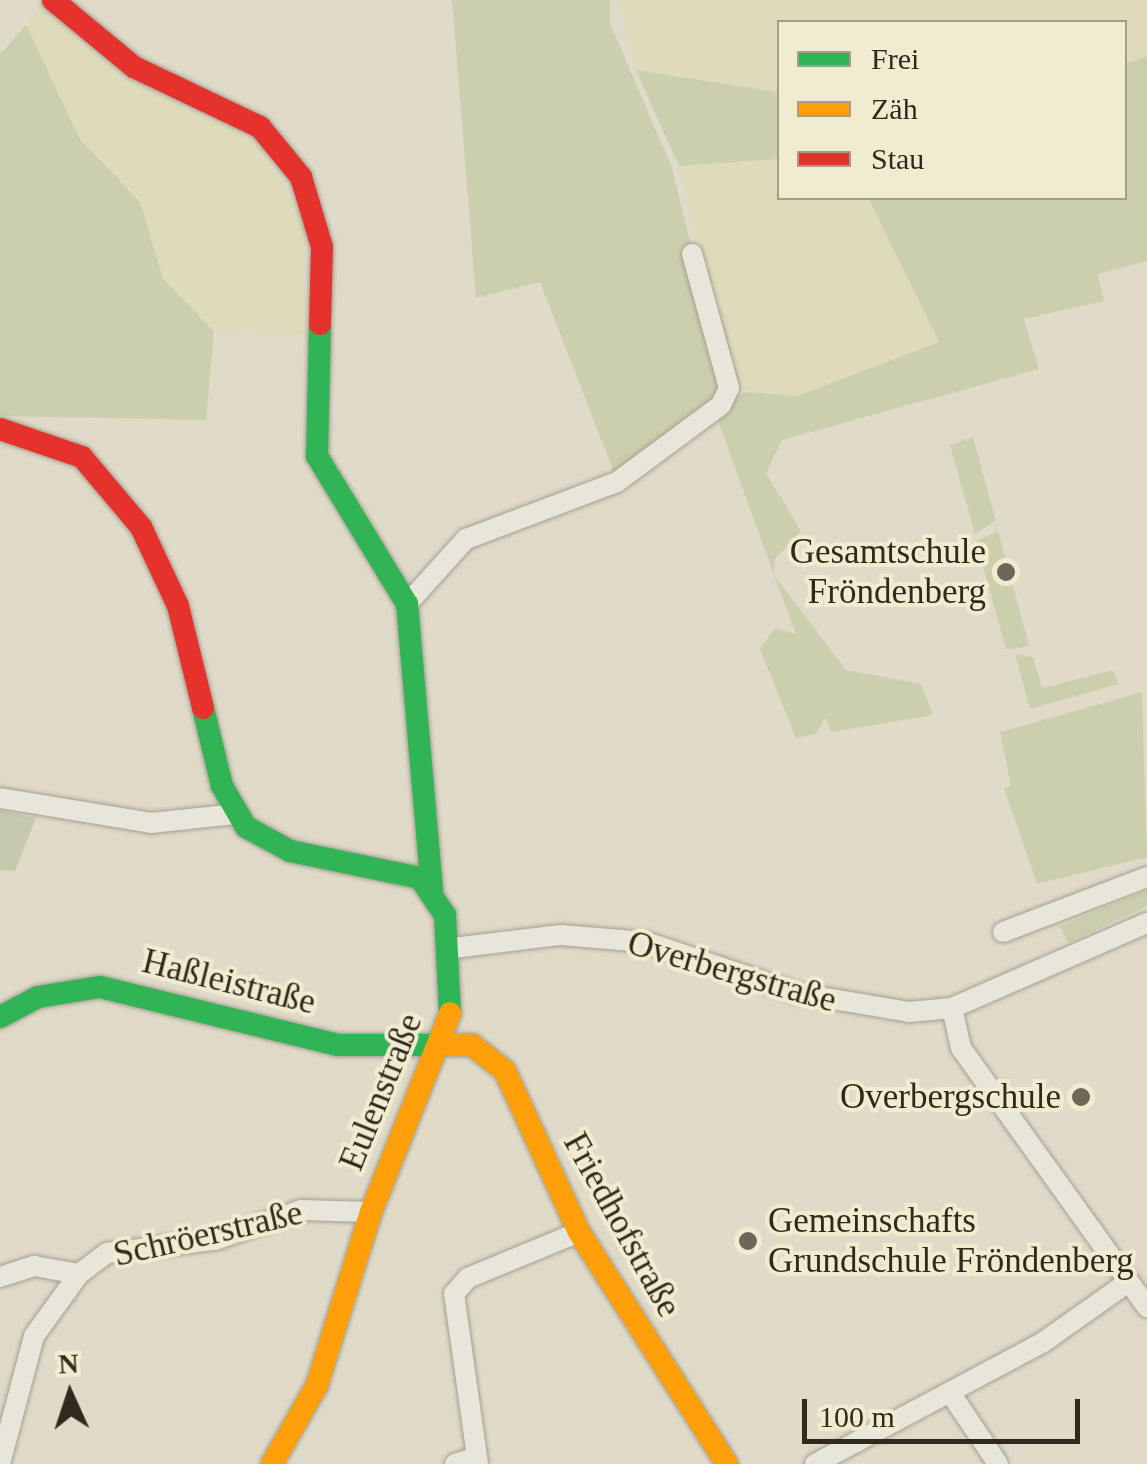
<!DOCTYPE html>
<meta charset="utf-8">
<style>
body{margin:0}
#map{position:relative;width:1147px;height:1464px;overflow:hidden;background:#e0dbc9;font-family:Georgia,serif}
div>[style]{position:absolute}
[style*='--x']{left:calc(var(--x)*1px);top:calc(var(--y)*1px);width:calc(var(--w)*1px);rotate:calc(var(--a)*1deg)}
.farmland>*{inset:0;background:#dedbbb}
.green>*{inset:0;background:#cccfad}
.cemetery>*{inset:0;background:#c7c9ac}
.roads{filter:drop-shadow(0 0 2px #a5a093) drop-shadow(0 0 2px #a5a093)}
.street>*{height:20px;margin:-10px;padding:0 10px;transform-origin:10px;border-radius:10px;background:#e8e5da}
.fast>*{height:22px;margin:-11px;padding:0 11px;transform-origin:11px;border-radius:11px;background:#30b455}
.slow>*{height:22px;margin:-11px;padding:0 11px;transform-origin:11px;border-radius:11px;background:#ff9f0a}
.jam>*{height:22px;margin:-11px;padding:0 11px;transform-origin:11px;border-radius:11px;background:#e5322d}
.dots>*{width:28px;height:28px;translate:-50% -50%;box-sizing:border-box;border:5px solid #f1ebcf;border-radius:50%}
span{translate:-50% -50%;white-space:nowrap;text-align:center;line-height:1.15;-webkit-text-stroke:8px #f1ebcf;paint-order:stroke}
.poi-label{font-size:35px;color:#31291d}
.right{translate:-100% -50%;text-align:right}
.left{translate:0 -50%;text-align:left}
.street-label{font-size:35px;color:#31291d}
.legend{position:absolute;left:777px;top:20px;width:350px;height:180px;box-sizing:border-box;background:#f1ebcf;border:2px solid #a49d88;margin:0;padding:12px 18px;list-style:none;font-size:30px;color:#31291d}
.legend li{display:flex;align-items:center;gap:20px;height:50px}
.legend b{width:50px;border:2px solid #a49d88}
.north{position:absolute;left:20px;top:1344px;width:100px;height:100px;-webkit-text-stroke:8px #f1ebcf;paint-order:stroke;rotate:357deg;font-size:28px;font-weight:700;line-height:40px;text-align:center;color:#31291d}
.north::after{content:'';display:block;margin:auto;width:35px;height:45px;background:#31291d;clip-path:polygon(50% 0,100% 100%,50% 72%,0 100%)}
.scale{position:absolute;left:802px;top:1399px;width:278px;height:45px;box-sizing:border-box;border:5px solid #31291d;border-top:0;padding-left:12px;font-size:30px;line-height:35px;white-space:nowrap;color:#31291d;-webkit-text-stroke:8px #f1ebcf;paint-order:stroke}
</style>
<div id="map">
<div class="farmland">
<i style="clip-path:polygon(619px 0,1147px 0,1147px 56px,1125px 64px,1124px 22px,780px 22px,779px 91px,636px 69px)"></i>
<i style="clip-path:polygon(42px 7px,121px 75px,257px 142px,304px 220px,306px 335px,215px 330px,163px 279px,140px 202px,80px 139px,56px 94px,26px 25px)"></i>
<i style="clip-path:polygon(779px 159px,780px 198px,867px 198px,939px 341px,797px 396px,732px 387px,679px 166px)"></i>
</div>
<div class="green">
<i style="clip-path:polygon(452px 0,610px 0,610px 23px,672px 168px,726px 387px,617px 480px,540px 282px,476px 298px)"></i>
<i style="clip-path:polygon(26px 25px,80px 139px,140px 202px,163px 279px,214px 331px,206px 420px,0 416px,0 54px)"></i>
<i style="clip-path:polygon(1147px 56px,1147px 261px,1098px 274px,1104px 301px,1024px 319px,1039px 369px,782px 440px,766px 473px,801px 531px,775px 559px,774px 575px,716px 415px,744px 392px,797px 396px,939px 342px,868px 198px,1124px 198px,1125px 64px)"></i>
<i style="clip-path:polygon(636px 70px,779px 92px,779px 159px,679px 166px)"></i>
<i style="clip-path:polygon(973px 437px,996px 521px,975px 534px,950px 445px)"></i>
<i style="clip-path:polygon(998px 531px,1029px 645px,1021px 648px,1006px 649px,976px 541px)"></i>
<i style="clip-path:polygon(774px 575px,846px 670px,921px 684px,933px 715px,831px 732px,825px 717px,817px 734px,796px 738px,760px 649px,775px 628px,796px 634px)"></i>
<i style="clip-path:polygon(1015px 654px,1033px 657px,1042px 688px,1113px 670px,1118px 684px,1030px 709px)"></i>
<i style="clip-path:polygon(1142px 692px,1147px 857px,1037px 884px,1004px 788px,1011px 786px,1000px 732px)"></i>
<i style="clip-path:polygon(1147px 890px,1147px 906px,1068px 943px,1059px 926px)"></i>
</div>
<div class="cemetery">
<i style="clip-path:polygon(0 810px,36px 818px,15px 871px,0 870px)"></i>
</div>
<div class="roads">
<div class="street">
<i style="--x:407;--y:604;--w:88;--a:-47.8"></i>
<i style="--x:466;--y:539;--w:161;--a:-20.7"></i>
<i style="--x:617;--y:482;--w:129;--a:-36.5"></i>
<i style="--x:721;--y:405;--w:19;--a:-65"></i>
<i style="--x:729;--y:388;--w:139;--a:-105.4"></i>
<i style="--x:0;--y:798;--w:153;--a:9.4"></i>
<i style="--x:151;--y:823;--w:84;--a:-6.1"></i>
<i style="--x:1003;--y:932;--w:154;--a:-20.9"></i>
<i style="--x:453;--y:948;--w:109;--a:-6.9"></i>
<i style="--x:561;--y:935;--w:85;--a:4.7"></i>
<i style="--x:646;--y:942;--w:159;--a:18.7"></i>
<i style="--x:797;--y:993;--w:114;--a:9.6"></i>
<i style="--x:909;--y:1012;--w:43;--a:-5.3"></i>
<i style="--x:952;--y:1008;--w:213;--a:-23.6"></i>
<i style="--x:952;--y:1008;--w:41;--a:77.3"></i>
<i style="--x:961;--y:1048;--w:319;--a:54.3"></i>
<i style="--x:0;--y:1277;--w:36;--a:-18"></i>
<i style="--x:34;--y:1266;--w:46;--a:10.1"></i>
<i style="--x:951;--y:1394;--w:84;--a:56.1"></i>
<i style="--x:0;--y:1464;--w:132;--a:-75.1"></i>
<i style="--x:34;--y:1336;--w:77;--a:-54"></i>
<i style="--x:79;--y:1274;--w:35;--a:-37"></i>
<i style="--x:107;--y:1253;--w:109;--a:-6.9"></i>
<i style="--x:215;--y:1240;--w:91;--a:-19.2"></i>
<i style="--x:301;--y:1210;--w:70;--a:1.6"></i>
<i style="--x:455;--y:1464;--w:22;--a:-18"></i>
<i style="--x:478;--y:1464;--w:172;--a:-98"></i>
<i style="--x:454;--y:1294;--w:21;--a:-49"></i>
<i style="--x:468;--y:1278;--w:120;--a:-22.5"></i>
<i style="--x:815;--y:1464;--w:257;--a:-28.1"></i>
<i style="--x:1042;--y:1343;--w:105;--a:-35.3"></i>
</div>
<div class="fast">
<i style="--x:320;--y:324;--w:132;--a:91.3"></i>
<i style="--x:317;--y:456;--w:173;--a:58.7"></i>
<i style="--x:407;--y:604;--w:287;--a:85"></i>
<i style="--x:203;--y:708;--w:80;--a:76.3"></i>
<i style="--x:222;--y:786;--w:48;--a:59.7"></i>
<i style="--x:246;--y:827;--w:50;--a:28.6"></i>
<i style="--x:290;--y:851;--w:133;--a:11.7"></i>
<i style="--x:420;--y:878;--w:45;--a:56"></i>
<i style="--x:445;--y:915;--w:98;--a:87.1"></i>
<i style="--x:0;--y:1017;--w:43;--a:-27.8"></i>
<i style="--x:38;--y:997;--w:63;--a:-9.2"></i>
<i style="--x:100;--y:987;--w:245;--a:13.7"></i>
<i style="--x:338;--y:1045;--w:110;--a:0"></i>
</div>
<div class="slow">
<i style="--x:448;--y:1045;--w:24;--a:0"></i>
<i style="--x:472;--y:1045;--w:42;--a:38.2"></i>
<i style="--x:505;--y:1071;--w:177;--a:65.3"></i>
<i style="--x:579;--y:1232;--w:275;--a:57.5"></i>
<i style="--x:272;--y:1464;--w:91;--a:-60.3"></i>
<i style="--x:317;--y:1385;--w:181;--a:-72.7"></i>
<i style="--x:371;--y:1212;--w:214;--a:-68.3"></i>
</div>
<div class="jam">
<i style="--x:53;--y:0;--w:105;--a:39.6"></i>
<i style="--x:134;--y:67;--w:140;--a:25.5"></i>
<i style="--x:260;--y:127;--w:65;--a:50.6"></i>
<i style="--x:301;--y:177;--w:73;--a:73.3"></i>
<i style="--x:322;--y:247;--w:77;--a:91.5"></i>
<i style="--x:0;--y:429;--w:87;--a:18.9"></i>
<i style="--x:82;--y:457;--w:92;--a:49.9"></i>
<i style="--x:141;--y:527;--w:87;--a:64.9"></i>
<i style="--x:178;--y:606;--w:105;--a:76.2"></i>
</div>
</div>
<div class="dots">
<i style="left:1006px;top:572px;background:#6e6759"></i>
<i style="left:1081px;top:1097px;background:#6e6759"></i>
<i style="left:748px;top:1241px;background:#6e6759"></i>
</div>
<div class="poi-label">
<span class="right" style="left:986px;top:572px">Gesamtschule<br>Fröndenberg</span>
<span class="right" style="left:1061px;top:1097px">Overbergschule</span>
<span class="left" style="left:768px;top:1241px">Gemeinschafts<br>Grundschule Fröndenberg</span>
</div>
<div class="street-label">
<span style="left:732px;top:972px;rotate:16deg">Overbergstraße</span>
<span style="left:229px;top:982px;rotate:14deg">Haßleistraße</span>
<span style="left:381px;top:1092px;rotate:-68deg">Eulenstraße</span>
<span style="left:622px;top:1225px;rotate:61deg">Friedhofstraße</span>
<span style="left:208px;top:1234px;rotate:-13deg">Schröerstraße</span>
</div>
<ul class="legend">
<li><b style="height:12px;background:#30b455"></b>Frei</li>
<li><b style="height:12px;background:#ff9f0a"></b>Zäh</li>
<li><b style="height:12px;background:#e5322d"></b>Stau</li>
</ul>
<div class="north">N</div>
<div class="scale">100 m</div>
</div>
